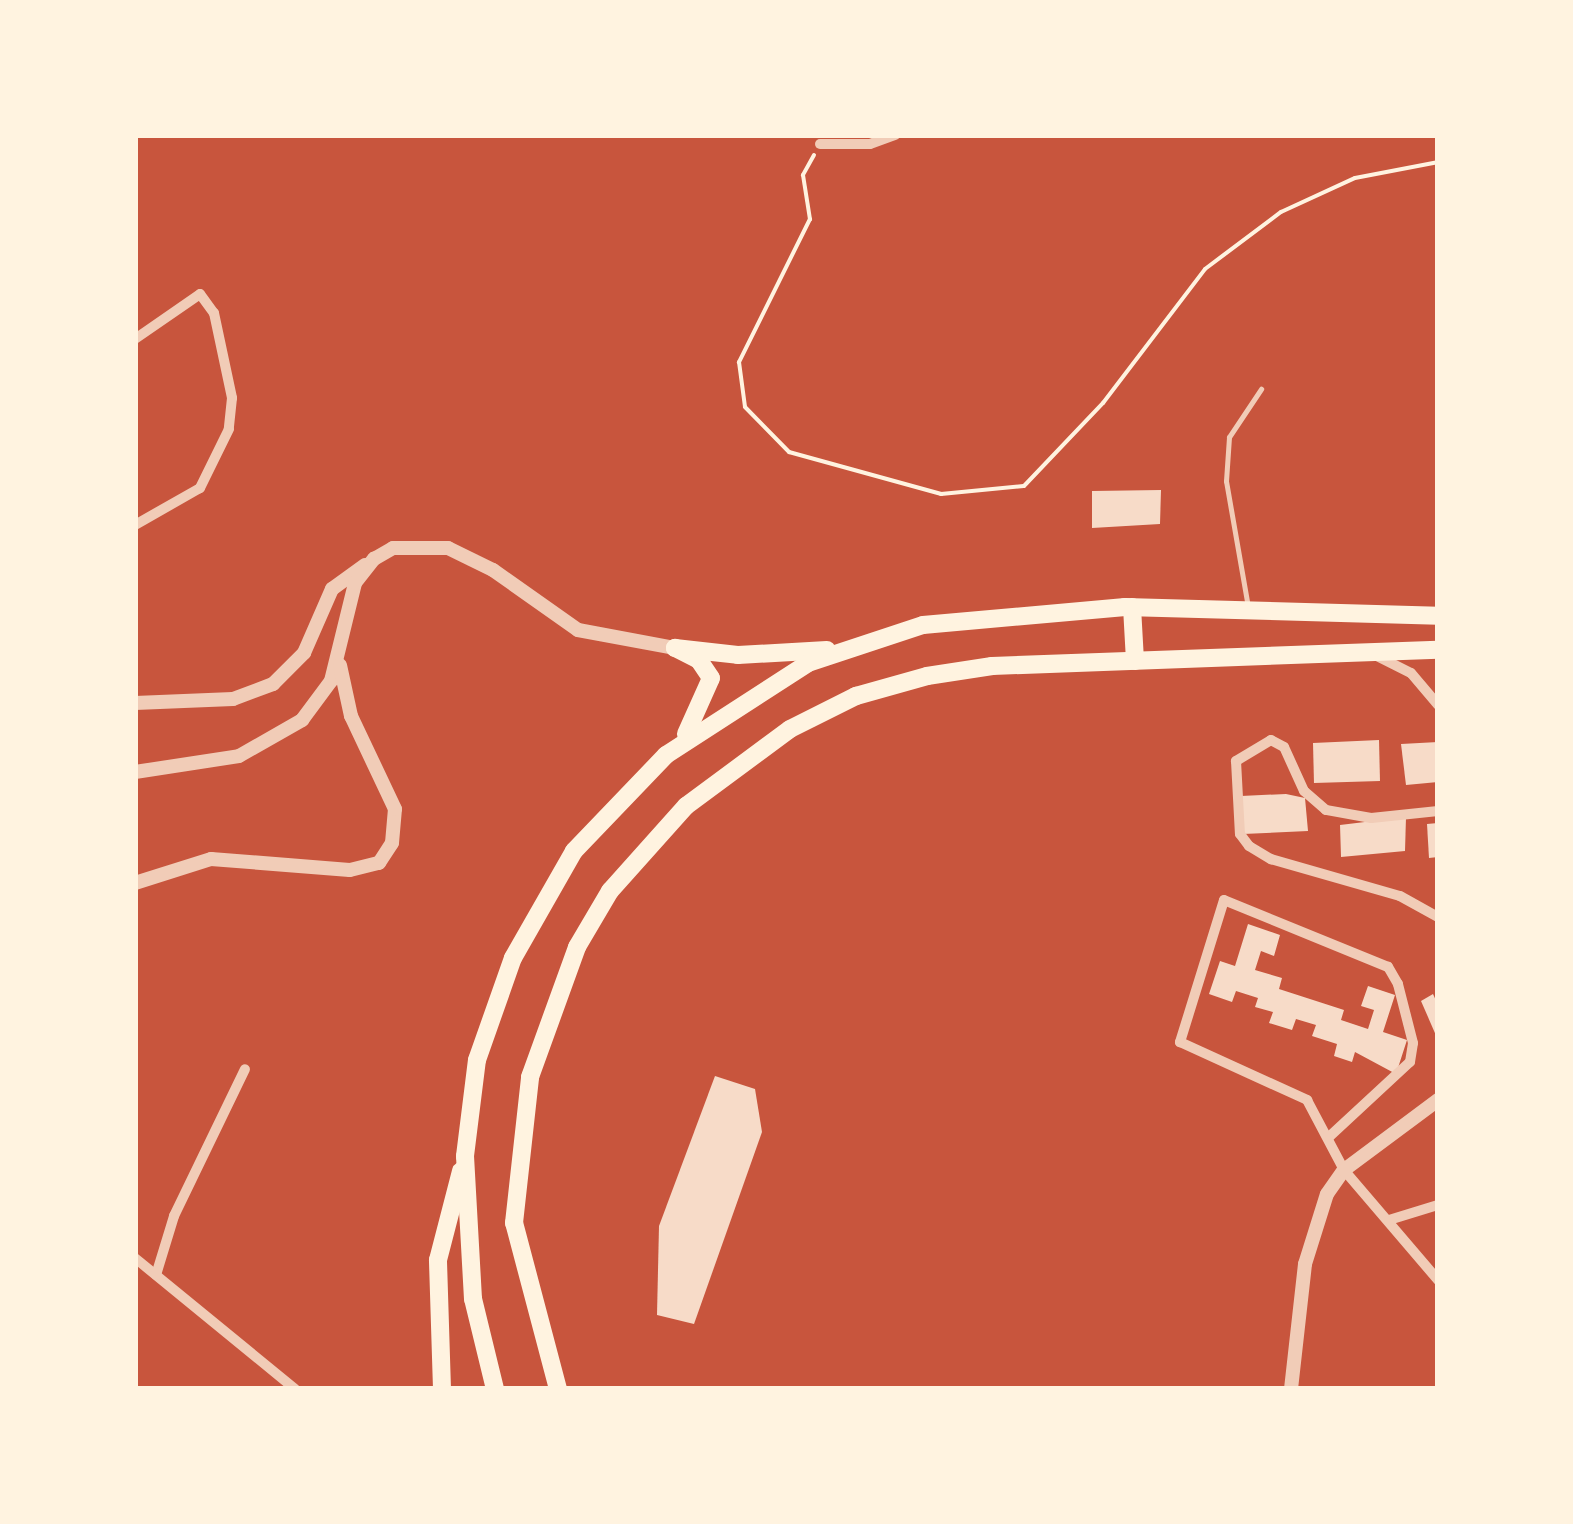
<!DOCTYPE html>
<style>
body{margin:0}
#map{position:relative;width:1573px;height:1524px;overflow:hidden;background:#c8553d;font-family:"PT Serif",serif}
div>[style]{position:absolute}
[style*='--x']{left:calc(var(--x)*1px);top:calc(var(--y)*1px);width:calc(var(--w)*1px);rotate:calc(var(--a)*1deg)}
.building>*{inset:0;background:#f7dbc8}
.path>*{height:4px;margin:-2px;padding:0 2px;transform-origin:2px;border-radius:2px;background:#fff3e0}
.service>*{height:5px;margin:-2.5px;padding:0 2.5px;transform-origin:2.5px;border-radius:2.5px;background:#f1ccb7}
.minor>*{height:10px;margin:-5px;padding:0 5px;transform-origin:5px;border-radius:5px;background:#f1ccb7}
.tertiary>*{height:14px;margin:-7px;padding:0 7px;transform-origin:7px;border-radius:7px;background:#f1ccb7}
.trunk>*{height:18px;margin:-9px;padding:0 9px;transform-origin:9px;border-radius:9px;background:#fff3e0}
span{translate:-50% -50%;white-space:nowrap;text-align:center;line-height:1.15;-webkit-text-stroke:10px #fff3e0;paint-order:stroke}
.frame{position:absolute;inset:0;border:138px solid #fff3e0;pointer-events:none}
</style>
<div id="map">
<div class="building">
<i style="clip-path:polygon(1161px 490px,1160px 524px,1092px 528px,1092px 491px)"></i>
<i style="clip-path:polygon(1379px 740px,1380px 781px,1314px 783px,1313px 743px)"></i>
<i style="clip-path:polygon(1438px 742px,1438px 782px,1406px 785px,1401px 744px)"></i>
<i style="clip-path:polygon(1286px 794px,1305px 798px,1308px 831px,1243px 834px,1241px 796px)"></i>
<i style="clip-path:polygon(1406px 817px,1405px 851px,1341px 857px,1340px 825px)"></i>
<i style="clip-path:polygon(1438px 823px,1438px 857px,1429px 858px,1427px 824px)"></i>
<i style="clip-path:polygon(1248px 924px,1280px 935px,1274px 956px,1261px 951px,1255px 970px,1282px 978px,1279px 989px,1344px 1010px,1341px 1020px,1368px 1029px,1374px 1010px,1361px 1006px,1368px 986px,1395px 995px,1383px 1032px,1407px 1040px,1396px 1074px,1355px 1052px,1352px 1062px,1334px 1056px,1337px 1044px,1312px 1036px,1316px 1025px,1296px 1019px,1292px 1030px,1269px 1023px,1273px 1012px,1255px 1007px,1258px 998px,1236px 991px,1232px 1002px,1209px 994px,1220px 961px,1235px 966px)"></i>
<i style="clip-path:polygon(1433px 994px,1438px 1005px,1438px 1040px,1421px 1001px)"></i>
<i style="clip-path:polygon(715px 1076px,755px 1089px,762px 1132px,694px 1324px,657px 1315px,659px 1226px)"></i>
</div>
<div class="path">
<i style="--x:814;--y:155;--w:23;--a:119"></i>
<i style="--x:803;--y:175;--w:45;--a:81"></i>
<i style="--x:810;--y:219;--w:160;--a:116.4"></i>
<i style="--x:739;--y:362;--w:45;--a:82.4"></i>
<i style="--x:745;--y:407;--w:63;--a:45.6"></i>
<i style="--x:789;--y:452;--w:158;--a:15.4"></i>
<i style="--x:941;--y:494;--w:83;--a:-5.5"></i>
<i style="--x:1024;--y:486;--w:115;--a:-46.4"></i>
<i style="--x:1103;--y:403;--w:168;--a:-52.7"></i>
<i style="--x:1205;--y:269;--w:95;--a:-36.9"></i>
<i style="--x:1281;--y:212;--w:81;--a:-24.7"></i>
<i style="--x:1355;--y:178;--w:85;--a:-10.9"></i>
</div>
<div class="service">
<i style="--x:1248;--y:607;--w:128;--a:-99.9"></i>
<i style="--x:1226;--y:481;--w:44;--a:-86.1"></i>
<i style="--x:1229;--y:437;--w:58;--a:-56.3"></i>
</div>
<div class="minor">
<i style="--x:820;--y:144;--w:50;--a:0"></i>
<i style="--x:870;--y:144;--w:27;--a:-20"></i>
<i style="--x:135;--y:339;--w:79;--a:-34.7"></i>
<i style="--x:200;--y:294;--w:24;--a:54"></i>
<i style="--x:214;--y:313;--w:87;--a:78"></i>
<i style="--x:232;--y:398;--w:31;--a:96"></i>
<i style="--x:229;--y:429;--w:66;--a:116.2"></i>
<i style="--x:200;--y:488;--w:75;--a:150.4"></i>
<i style="--x:1375;--y:655;--w:40;--a:26.6"></i>
<i style="--x:1411;--y:673;--w:42;--a:49.8"></i>
<i style="--x:1438;--y:811;--w:67;--a:174"></i>
<i style="--x:1371;--y:818;--w:46;--a:-169.9"></i>
<i style="--x:1326;--y:810;--w:29;--a:-139"></i>
<i style="--x:1304;--y:791;--w:48;--a:-114.4"></i>
<i style="--x:1284;--y:747;--w:15;--a:-152"></i>
<i style="--x:1271;--y:740;--w:41;--a:149"></i>
<i style="--x:1236;--y:761;--w:73;--a:86.9"></i>
<i style="--x:1240;--y:834;--w:15;--a:53"></i>
<i style="--x:1249;--y:846;--w:26;--a:31"></i>
<i style="--x:1271;--y:859;--w:134;--a:16"></i>
<i style="--x:1400;--y:896;--w:43;--a:28.9"></i>
<i style="--x:1330;--y:1136;--w:109;--a:-42.8"></i>
<i style="--x:1410;--y:1062;--w:19;--a:-81"></i>
<i style="--x:1413;--y:1043;--w:61;--a:-104.3"></i>
<i style="--x:1398;--y:984;--w:20;--a:-120"></i>
<i style="--x:1388;--y:967;--w:177;--a:-157.8"></i>
<i style="--x:1224;--y:900;--w:149;--a:107.2"></i>
<i style="--x:1180;--y:1042;--w:140;--a:24.5"></i>
<i style="--x:1307;--y:1100;--w:79;--a:62.1"></i>
<i style="--x:1344;--y:1170;--w:145;--a:49.5"></i>
<i style="--x:1389;--y:1220;--w:51;--a:-17"></i>
<i style="--x:135;--y:1258;--w:207;--a:39.3"></i>
<i style="--x:156;--y:1275;--w:62;--a:-73"></i>
<i style="--x:174;--y:1216;--w:163;--a:-64.2"></i>
</div>
<div class="tertiary">
<i style="--x:135;--y:703;--w:98;--a:-2.3"></i>
<i style="--x:233;--y:699;--w:43;--a:-20.6"></i>
<i style="--x:273;--y:684;--w:44;--a:-45"></i>
<i style="--x:304;--y:653;--w:70;--a:-66.4"></i>
<i style="--x:332;--y:589;--w:41;--a:-36"></i>
<i style="--x:135;--y:772;--w:105;--a:-8.7"></i>
<i style="--x:239;--y:756;--w:73;--a:-29.7"></i>
<i style="--x:302;--y:720;--w:49;--a:-53.4"></i>
<i style="--x:331;--y:681;--w:101;--a:-76.2"></i>
<i style="--x:355;--y:583;--w:31;--a:-52"></i>
<i style="--x:374;--y:559;--w:22;--a:-30"></i>
<i style="--x:393;--y:548;--w:55;--a:0"></i>
<i style="--x:448;--y:548;--w:50;--a:26.1"></i>
<i style="--x:493;--y:570;--w:104;--a:35.2"></i>
<i style="--x:578;--y:630;--w:99;--a:10.5"></i>
<i style="--x:135;--y:883;--w:80;--a:-17.5"></i>
<i style="--x:211;--y:859;--w:139;--a:4.5"></i>
<i style="--x:350;--y:870;--w:30;--a:-14"></i>
<i style="--x:379;--y:863;--w:24;--a:-57"></i>
<i style="--x:392;--y:843;--w:34;--a:-85"></i>
<i style="--x:395;--y:809;--w:103;--a:-115.3"></i>
<i style="--x:351;--y:716;--w:52;--a:-102.2"></i>
<i style="--x:1291;--y:1389;--w:126;--a:-83.6"></i>
<i style="--x:1305;--y:1264;--w:73;--a:-72.6"></i>
<i style="--x:1327;--y:1194;--w:29;--a:-55"></i>
<i style="--x:1344;--y:1170;--w:117;--a:-36.7"></i>
</div>
<div class="trunk">
<i style="--x:1132;--y:607;--w:54;--a:86.8"></i>
<i style="--x:686;--y:734;--w:61;--a:-65.9"></i>
<i style="--x:711;--y:678;--w:22;--a:-124"></i>
<i style="--x:699;--y:660;--w:27;--a:-153"></i>
<i style="--x:675;--y:648;--w:63;--a:6.3"></i>
<i style="--x:738;--y:655;--w:89;--a:-3.2"></i>
<i style="--x:442;--y:1389;--w:129;--a:-91.8"></i>
<i style="--x:438;--y:1260;--w:92;--a:-75.5"></i>
<i style="--x:495;--y:1389;--w:93;--a:-103.7"></i>
<i style="--x:473;--y:1299;--w:143;--a:-93.2"></i>
<i style="--x:465;--y:1156;--w:97;--a:-82.9"></i>
<i style="--x:477;--y:1060;--w:108;--a:-70.6"></i>
<i style="--x:513;--y:958;--w:123;--a:-60.3"></i>
<i style="--x:574;--y:851;--w:133;--a:-46.2"></i>
<i style="--x:666;--y:755;--w:169;--a:-32.9"></i>
<i style="--x:808;--y:663;--w:121;--a:-18.3"></i>
<i style="--x:923;--y:625;--w:203;--a:-5.1"></i>
<i style="--x:1125;--y:607;--w:313;--a:1.6"></i>
<i style="--x:558;--y:1389;--w:172;--a:-104.8"></i>
<i style="--x:514;--y:1223;--w:147;--a:-83.7"></i>
<i style="--x:530;--y:1077;--w:138;--a:-70.1"></i>
<i style="--x:577;--y:947;--w:65;--a:-59.5"></i>
<i style="--x:610;--y:891;--w:114;--a:-48.2"></i>
<i style="--x:686;--y:806;--w:129;--a:-36.5"></i>
<i style="--x:790;--y:729;--w:74;--a:-26.6"></i>
<i style="--x:856;--y:696;--w:74;--a:-15.7"></i>
<i style="--x:927;--y:676;--w:66;--a:-8.7"></i>
<i style="--x:992;--y:666;--w:446;--a:-2.1"></i>
</div>
<div class="frame"></div>
</div>
